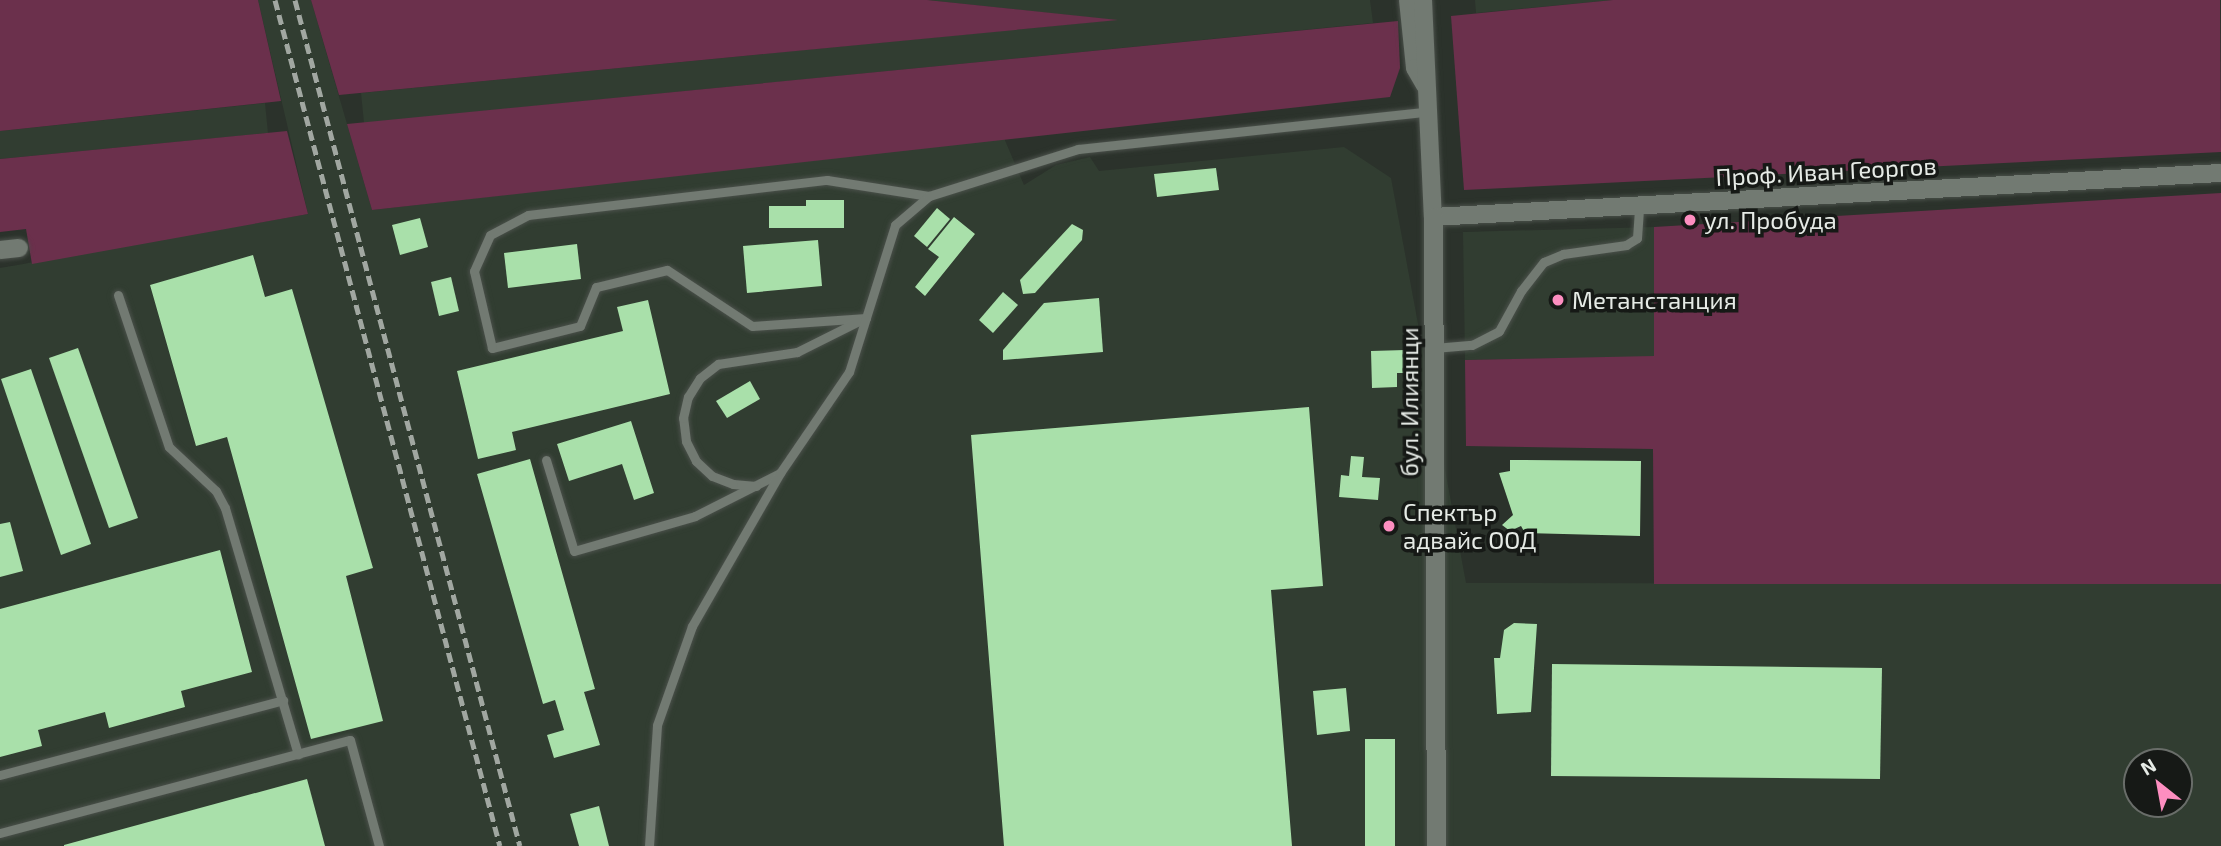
<!DOCTYPE html>
<meta charset="utf-8">
<style>
body{margin:0}
#map{position:relative;width:2221px;height:846px;overflow:hidden;background:#2b322b;font-family:"Exo 2",sans-serif}
div>[style]{position:absolute}
[style*='--x']{left:calc(var(--x)*1px);top:calc(var(--y)*1px);width:calc(var(--w)*1px);rotate:calc(var(--a)*1deg)}
.built>*{inset:0;background:#313d31}
.green>*{inset:0;background:#6b304c}
.building>*{inset:0;background:#a9e0aa}
.roads{filter:drop-shadow(0 0 2px #4a504a) drop-shadow(0 0 2px #4a504a)}
.service>*{height:9px;margin:-4.5px;padding:0 4.5px;transform-origin:4.5px;border-radius:4.5px;background:#727a72}
.minor>*{height:18px;margin:-9px;padding:0 9px;transform-origin:9px;border-radius:9px;background:#727a72}
.tertiary>*{height:19px;margin:-9.5px;padding:0 9.5px;transform-origin:9.5px;border-radius:9.5px;background:#727a72}
.rail>*{height:5px;margin-top:-2.5px;transform-origin:0;background:repeating-linear-gradient(90deg,#a1a7a1 0 10px,transparent 0 15px)}
.dots>*{width:19px;height:19px;translate:-50% -50%;box-sizing:border-box;border:4px solid #161916;border-radius:50%}
span{translate:-50% -50%;white-space:nowrap;text-align:center;line-height:1.15;-webkit-text-stroke:7px #161916;paint-order:stroke}
.street-label{font-size:24px;color:#e6ebe6}
.poi-label{font-size:24px;color:#e6ebe6}
.left{translate:0 -50%;text-align:left}
.north{position:absolute;left:2123px;top:748px;width:70px;height:70px;box-sizing:border-box;background:#161916;border:2px solid #696d69;border-radius:50%;rotate:329deg;font-size:19px;font-weight:700;line-height:28px;text-align:center;color:#e6ebe6}
.north::after{content:'';display:block;margin:auto;width:24px;height:32px;background:#fd8ec0;clip-path:polygon(50% 0,100% 100%,50% 72%,0 100%)}
</style>
<div id="map">
<div class="built">
<i style="clip-path:polygon(evenodd,258px 0,311px 0,372px 210px,1004px 138px,1024px 185px,1056px 165px,1090px 157px,1099px 171px,1344px 147px,1391px 178px,1466px 583px,2221px 584px,2221px 846px,0 846px,0 268px,308px 214px,258px 0,2137px 762px,2179px 762px,2179px 804px,2137px 804px,2137px 762px)"></i>
<i style="clip-path:polygon(927px 0,1370px 0,1373px 23px,364px 123px,361px 93px,1113px 20px)"></i>
<i style="clip-path:polygon(1475px 0,1613px 0,1476px 13px)"></i>
<i style="clip-path:polygon(265px 103px,268px 133px,0 159px,0 131px)"></i>
<i style="clip-path:polygon(1654px 227px,1654px 357px,1465px 360px,1463px 232px)"></i>
</div>
<div class="green">
<i style="clip-path:polygon(0 0,258px 0,281px 101px,0 131px)"></i>
<i style="clip-path:polygon(311px 0,927px 0,1118px 20px,339px 95px)"></i>
<i style="clip-path:polygon(1613px 0,2220px 0,2221px 152px,1464px 190px,1451px 16px)"></i>
<i style="clip-path:polygon(1398px 21px,1400px 68px,1390px 97px,372px 210px,347px 124px)"></i>
<i style="clip-path:polygon(287px 131px,308px 214px,32px 264px,26px 229px,0 232px,0 159px)"></i>
<i style="clip-path:polygon(2221px 193px,2221px 584px,1654px 584px,1653px 449px,1466px 446px,1465px 360px,1654px 356px,1654px 227px)"></i>
</div>
<div class="building">
<i style="clip-path:polygon(1216px 168px,1219px 190px,1157px 197px,1154px 174px)"></i>
<i style="clip-path:polygon(806px 200px,844px 200px,844px 228px,769px 228px,769px 206px,806px 206px)"></i>
<i style="clip-path:polygon(937px 208px,950px 219px,927px 247px,914px 236px)"></i>
<i style="clip-path:polygon(954px 217px,975px 234px,925px 296px,915px 287px,939px 257px,928px 249px)"></i>
<i style="clip-path:polygon(420px 218px,428px 247px,400px 255px,392px 225px)"></i>
<i style="clip-path:polygon(1072px 224px,1083px 230px,1082px 240px,1035px 293px,1023px 294px,1020px 280px)"></i>
<i style="clip-path:polygon(818px 240px,822px 286px,747px 293px,743px 246px)"></i>
<i style="clip-path:polygon(577px 244px,581px 279px,508px 288px,504px 253px)"></i>
<i style="clip-path:polygon(253px 255px,265px 297px,292px 289px,373px 568px,346px 576px,383px 721px,311px 739px,227px 437px,196px 446px,150px 285px)"></i>
<i style="clip-path:polygon(451px 277px,459px 311px,439px 316px,431px 282px)"></i>
<i style="clip-path:polygon(1003px 292px,1018px 305px,993px 333px,979px 320px)"></i>
<i style="clip-path:polygon(1099px 298px,1103px 352px,1003px 360px,1003px 350px,1044px 303px)"></i>
<i style="clip-path:polygon(648px 300px,670px 394px,512px 432px,516px 450px,478px 459px,457px 371px,623px 331px,617px 307px)"></i>
<i style="clip-path:polygon(78px 348px,138px 518px,109px 528px,49px 358px)"></i>
<i style="clip-path:polygon(1405px 350px,1406px 373px,1397px 373px,1397px 387px,1372px 388px,1371px 351px)"></i>
<i style="clip-path:polygon(31px 369px,91px 544px,61px 555px,1px 379px)"></i>
<i style="clip-path:polygon(750px 381px,760px 399px,727px 418px,716px 401px)"></i>
<i style="clip-path:polygon(1309px 407px,1323px 586px,1271px 590px,1292px 846px,1004px 846px,971px 435px)"></i>
<i style="clip-path:polygon(631px 421px,654px 493px,634px 500px,622px 464px,569px 481px,557px 444px)"></i>
<i style="clip-path:polygon(1351px 456px,1364px 457px,1362px 477px,1380px 478px,1378px 500px,1339px 497px,1341px 475px,1349px 476px)"></i>
<i style="clip-path:polygon(530px 459px,595px 689px,584px 692px,600px 745px,554px 758px,547px 735px,564px 730px,555px 700px,543px 704px,477px 474px)"></i>
<i style="clip-path:polygon(1510px 460px,1641px 461px,1640px 536px,1525px 533px,1521px 526px,1510px 531px,1502px 525px,1513px 515px,1499px 473px,1510px 471px)"></i>
<i style="clip-path:polygon(10px 522px,23px 571px,0 577px,0 524px)"></i>
<i style="clip-path:polygon(220px 550px,252px 672px,181px 691px,185px 707px,109px 728px,105px 712px,38px 730px,42px 746px,0 757px,0 609px)"></i>
<i style="clip-path:polygon(1514px 623px,1537px 624px,1531px 712px,1497px 714px,1494px 658px,1500px 658px,1504px 630px)"></i>
<i style="clip-path:polygon(1552px 664px,1882px 668px,1880px 779px,1551px 776px)"></i>
<i style="clip-path:polygon(1346px 688px,1350px 731px,1317px 735px,1313px 691px)"></i>
<i style="clip-path:polygon(1365px 739px,1395px 739px,1395px 846px,1365px 846px)"></i>
<i style="clip-path:polygon(307px 779px,325px 846px,64px 846px,64px 845px)"></i>
<i style="clip-path:polygon(599px 806px,609px 846px,579px 846px,570px 814px)"></i>
</div>
<div class="roads">
<div class="service">
<i style="--x:118;--y:295;--w:160;--a:71.5"></i>
<i style="--x:169;--y:447;--w:64;--a:43.1"></i>
<i style="--x:216;--y:491;--w:19;--a:62"></i>
<i style="--x:225;--y:508;--w:257;--a:73.5"></i>
<i style="--x:866;--y:318;--w:114;--a:176"></i>
<i style="--x:752;--y:326;--w:102;--a:-146.6"></i>
<i style="--x:667;--y:270;--w:73;--a:166.5"></i>
<i style="--x:596;--y:287;--w:42;--a:112.3"></i>
<i style="--x:580;--y:326;--w:91;--a:166"></i>
<i style="--x:492;--y:348;--w:79;--a:-103.2"></i>
<i style="--x:474;--y:271;--w:39;--a:-66"></i>
<i style="--x:490;--y:235;--w:43;--a:-27.8"></i>
<i style="--x:528;--y:215;--w:301;--a:-6.7"></i>
<i style="--x:827;--y:180;--w:103;--a:8.9"></i>
<i style="--x:1434;--y:348;--w:38;--a:-5"></i>
<i style="--x:1472;--y:345;--w:30;--a:-27"></i>
<i style="--x:1499;--y:331;--w:46;--a:-61.2"></i>
<i style="--x:1521;--y:291;--w:37;--a:-52"></i>
<i style="--x:1544;--y:262;--w:21;--a:-23"></i>
<i style="--x:1563;--y:254;--w:64;--a:-8.1"></i>
<i style="--x:1626;--y:245;--w:13;--a:-32"></i>
<i style="--x:1637;--y:238;--w:32;--a:-86"></i>
<i style="--x:546;--y:460;--w:95;--a:72.9"></i>
<i style="--x:574;--y:551;--w:126;--a:-16.1"></i>
<i style="--x:695;--y:516;--w:93;--a:-26.8"></i>
<i style="--x:756;--y:486;--w:23;--a:-175"></i>
<i style="--x:733;--y:484;--w:22;--a:-159"></i>
<i style="--x:712;--y:476;--w:22;--a:-137"></i>
<i style="--x:696;--y:461;--w:22;--a:-117"></i>
<i style="--x:686;--y:441;--w:23;--a:-97"></i>
<i style="--x:683;--y:418;--w:22;--a:-77"></i>
<i style="--x:688;--y:397;--w:22;--a:-58"></i>
<i style="--x:700;--y:378;--w:23;--a:-38"></i>
<i style="--x:718;--y:364;--w:80;--a:-8.6"></i>
<i style="--x:797;--y:352;--w:72;--a:-26.6"></i>
<i style="--x:0;--y:775;--w:293;--a:-14.8"></i>
<i style="--x:0;--y:833;--w:362;--a:-14.9"></i>
<i style="--x:350;--y:740;--w:110;--a:74.7"></i>
<i style="--x:649;--y:846;--w:121;--a:-86.2"></i>
<i style="--x:657;--y:725;--w:105;--a:-70.5"></i>
<i style="--x:692;--y:626;--w:177;--a:-60.1"></i>
<i style="--x:780;--y:473;--w:122;--a:-55.7"></i>
<i style="--x:849;--y:372;--w:154;--a:-72.6"></i>
<i style="--x:895;--y:225;--w:45;--a:-40.5"></i>
<i style="--x:929;--y:196;--w:156;--a:-17.5"></i>
<i style="--x:1078;--y:149;--w:350;--a:-6.1"></i>
</div>
<div class="minor">
<i style="--x:1408;--y:0;--w:68;--a:84.1"></i>
<i style="--x:1415;--y:68;--w:20;--a:60"></i>
<i style="--x:1423;--y:0;--w:217;--a:87.4"></i>
<i style="--x:1433;--y:217;--w:789;--a:-3.2"></i>
<i style="--x:0;--y:250;--w:19;--a:-6"></i>
</div>
<div class="tertiary">
<i style="--x:1433;--y:217;--w:629;--a:89.73"></i>
</div>
</div>
<div class="rail">
<i style="--x:275;--y:0;--w:875;--a:75.11"></i>
<i style="--x:295;--y:0;--w:875;--a:75.11"></i>
</div>
<div class="dots">
<i style="left:1690px;top:220px;background:#fd8ec0"></i>
<i style="left:1558px;top:300px;background:#fd8ec0"></i>
<i style="left:1389px;top:526px;background:#fd8ec0"></i>
</div>
<div class="street-label">
<span style="left:1826px;top:171px;rotate:-3deg">Проф. Иван Георгов</span>
<span style="left:1409px;top:402px;rotate:-90deg">бул. Илиянци</span>
</div>
<div class="poi-label">
<span class="left" style="left:1704px;top:220px">ул. Пробуда</span>
<span class="left" style="left:1572px;top:300px">Метанстанция</span>
<span class="left" style="left:1403px;top:526px">Спектър<br>адвайс ООД</span>
</div>
<div class="north">N</div>
</div>
